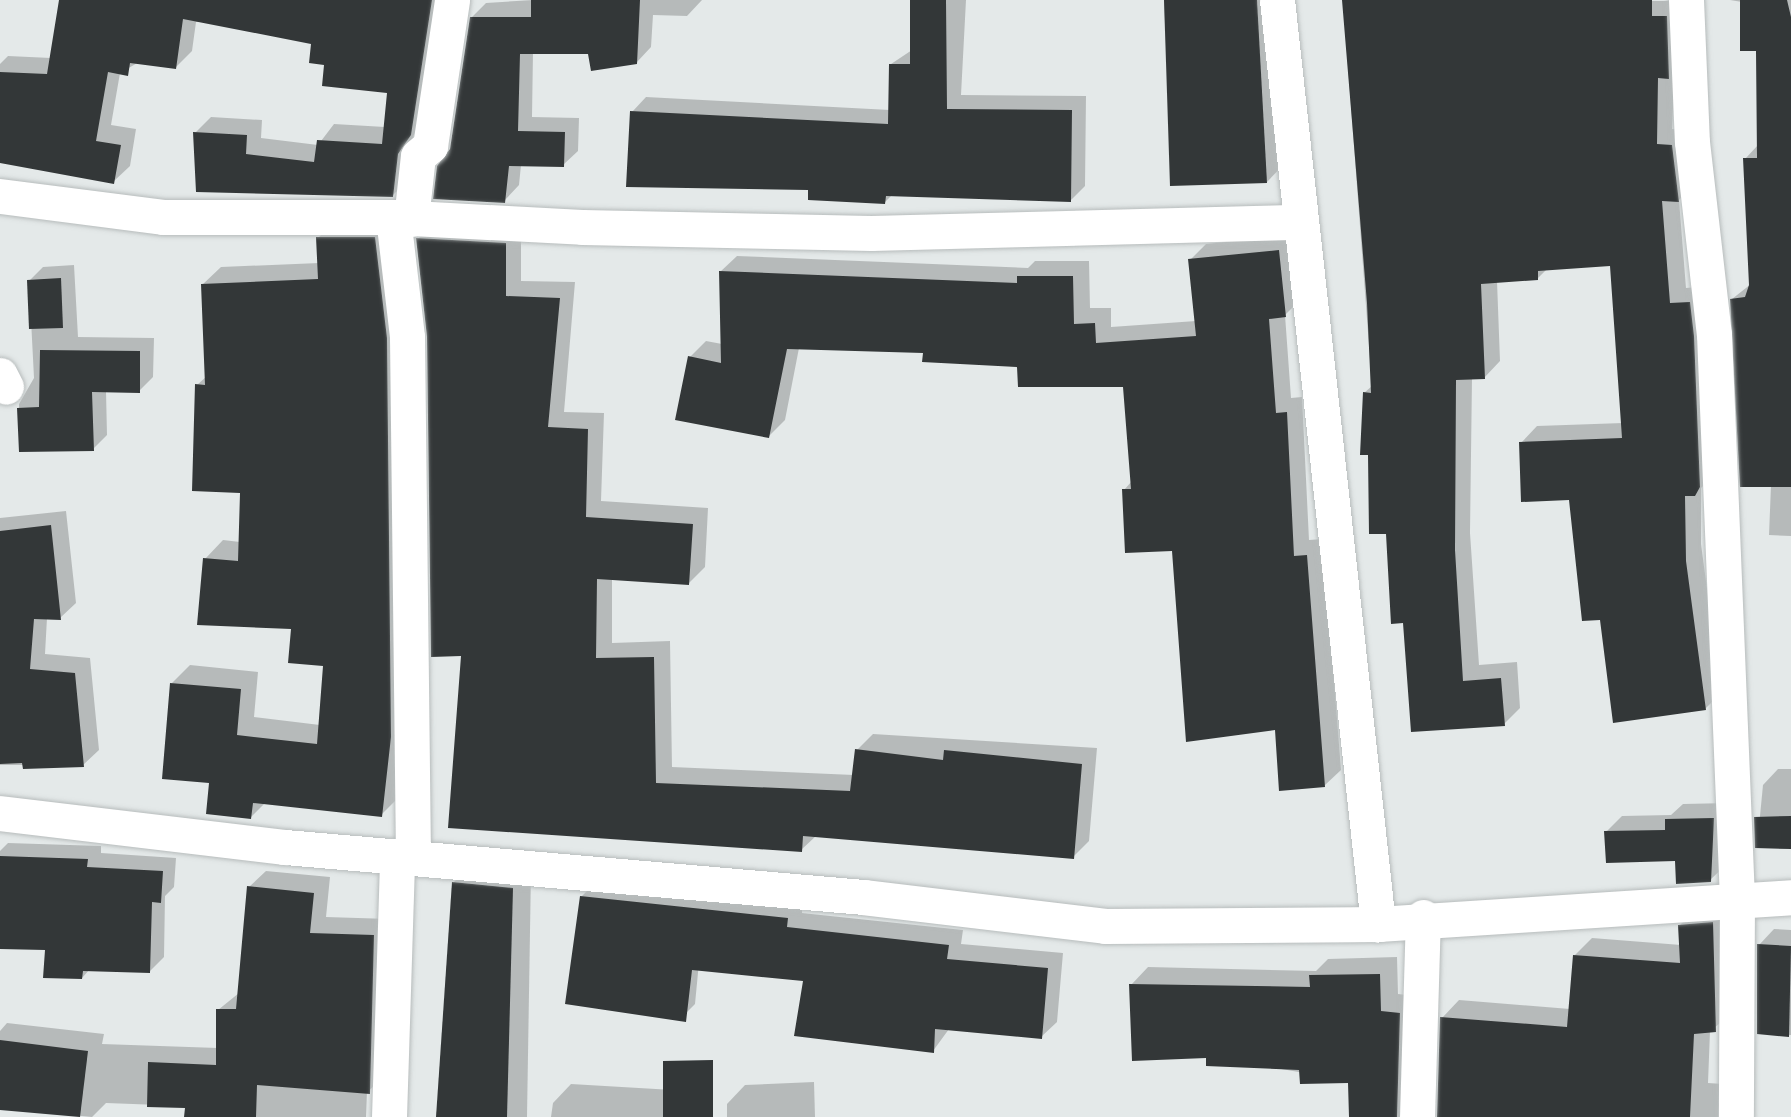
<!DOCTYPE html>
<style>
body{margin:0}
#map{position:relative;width:1791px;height:1117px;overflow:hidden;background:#e4e9e9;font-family:"Nunito Sans",sans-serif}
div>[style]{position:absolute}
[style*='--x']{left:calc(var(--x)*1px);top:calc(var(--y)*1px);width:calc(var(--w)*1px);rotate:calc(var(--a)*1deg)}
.shadow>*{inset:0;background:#0003}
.building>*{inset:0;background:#333738}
.roads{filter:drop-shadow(0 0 2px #b7bcbc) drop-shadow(0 0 2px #b7bcbc)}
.minor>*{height:35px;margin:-17.5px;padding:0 17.5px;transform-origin:17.5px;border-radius:17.5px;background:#fff}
span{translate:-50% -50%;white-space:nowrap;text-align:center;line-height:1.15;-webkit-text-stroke:7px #e4e9e9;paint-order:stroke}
</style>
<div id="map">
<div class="shadow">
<i style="clip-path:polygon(61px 0,444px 0,427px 118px,413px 136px,409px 179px,393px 195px,198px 190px,195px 133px,211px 117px,262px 120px,261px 138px,318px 145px,334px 124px,385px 127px,388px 92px,326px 64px,313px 43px,208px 22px,196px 22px,192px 51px,176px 67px,139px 62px,120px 73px,111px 125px,136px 129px,130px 166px,113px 182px,0 141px,0 64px,8px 56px,51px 58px)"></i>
<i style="clip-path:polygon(533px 0,702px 0,687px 16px,653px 15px,651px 47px,637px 62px,590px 52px,533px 52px,532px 117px,579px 118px,578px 151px,563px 165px,521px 165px,519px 185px,505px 200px,452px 150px,471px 18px,486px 3px)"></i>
<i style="clip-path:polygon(911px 0,966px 0,961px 95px,1086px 96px,1085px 186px,1070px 201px,892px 195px,885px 202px,810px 188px,632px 112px,646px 97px,890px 110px,891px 64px,912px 50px)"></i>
<i style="clip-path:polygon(1164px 0,1280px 0,1289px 159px,1267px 182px,1172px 184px)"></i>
<i style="clip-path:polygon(1343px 0,1678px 1px,1672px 129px,1688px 130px,1694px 184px,1679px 200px,1686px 288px,1706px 286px,1711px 478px,1701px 488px,1701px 544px,1721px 693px,1705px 709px,1601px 619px,1571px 498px,1521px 443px,1537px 426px,1623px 423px,1612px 264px,1547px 269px,1537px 279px,1497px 281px,1500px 361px,1484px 378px,1472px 378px,1470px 533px,1479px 665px,1517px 662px,1520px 708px,1504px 724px,1404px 621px,1364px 393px,1372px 386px)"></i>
<i style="clip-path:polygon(1730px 0,1791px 0,1791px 536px,1769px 535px,1771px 485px,1732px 299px,1751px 284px,1745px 159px,1758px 145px,1758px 49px,1742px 2px)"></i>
<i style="clip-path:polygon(336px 220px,393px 220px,399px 797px,381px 815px,265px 803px,250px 818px,211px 781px,172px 683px,190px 665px,258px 672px,254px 717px,320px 725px,324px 665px,293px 627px,205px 559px,223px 540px,240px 542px,242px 491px,197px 385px,207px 376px,202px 285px,221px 267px,319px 263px,318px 238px)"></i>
<i style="clip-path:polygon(434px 223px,521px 228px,521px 281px,575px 282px,564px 412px,604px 413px,601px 501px,708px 508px,705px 567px,689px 583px,612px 578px,612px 643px,670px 641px,672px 767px,854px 775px,857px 750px,873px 734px,1097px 748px,1089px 841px,1073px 857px,816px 836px,801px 850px,450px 826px,463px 655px,418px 239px)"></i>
<i style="clip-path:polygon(1294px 235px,1301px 299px,1285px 315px,1291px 398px,1302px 397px,1309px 540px,1323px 539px,1341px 770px,1324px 786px,1276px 728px,1173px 549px,1124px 490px,1132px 481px,1124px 385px,925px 352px,799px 348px,785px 420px,769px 436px,690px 357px,706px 341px,722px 344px,720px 272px,737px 256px,1028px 268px,1035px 261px,1089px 261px,1090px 308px,1111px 308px,1111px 327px,1196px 321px,1190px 260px,1206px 244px)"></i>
<i style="clip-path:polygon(74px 265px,78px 337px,154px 338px,153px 377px,139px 391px,106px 391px,107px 435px,93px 449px,20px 451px,19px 404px,34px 378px,29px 281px,43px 267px)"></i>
<i style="clip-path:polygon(66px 511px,76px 603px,60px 618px,47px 618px,45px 654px,90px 658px,99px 750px,83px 765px,0 765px,0 518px)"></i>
<i style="clip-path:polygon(1778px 769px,1791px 769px,1791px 847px,1757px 847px,1763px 785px)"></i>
<i style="clip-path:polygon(1729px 803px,1726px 865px,1710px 880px,1676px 859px,1606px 832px,1622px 816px,1671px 815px,1683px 804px)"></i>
<i style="clip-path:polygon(8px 843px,101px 846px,101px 853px,176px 858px,174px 887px,165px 896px,164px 957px,150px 971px,90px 969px,82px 978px,46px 948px,0 948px,0 851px)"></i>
<i style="clip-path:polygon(472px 864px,531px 870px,527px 1117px,439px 1117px,454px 882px)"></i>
<i style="clip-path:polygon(266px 871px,330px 877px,326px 917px,390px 919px,386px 1076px,367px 1092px,366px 1117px,186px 1117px,186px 1106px,106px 1103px,92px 1117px,0 1108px,0 1031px,7px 1023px,104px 1034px,102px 1044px,218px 1048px,218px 1010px,239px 993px,249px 887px)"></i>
<i style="clip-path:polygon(597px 881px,802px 904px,802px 913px,963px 930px,961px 944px,1063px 953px,1057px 1022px,1041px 1037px,949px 1029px,933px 1051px,805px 980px,700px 952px,695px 1004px,680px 1019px,581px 897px)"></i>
<i style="clip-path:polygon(1730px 906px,1733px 1013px,1710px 1031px,1708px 1083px,1723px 1084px,1722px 1117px,1439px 1117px,1442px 1018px,1459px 1000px,1570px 1009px,1575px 955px,1592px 938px,1681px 945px,1680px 925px,1697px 908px)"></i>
<i style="clip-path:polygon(1774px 929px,1791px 930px,1791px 1042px,1791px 1035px,1758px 1033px,1759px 945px)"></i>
<i style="clip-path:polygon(1397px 957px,1398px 994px,1417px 996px,1424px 1117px,1350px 1117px,1350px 1081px,1208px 1056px,1131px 985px,1148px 967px,1316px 971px,1328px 959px)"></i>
<i style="clip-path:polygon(814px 1082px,815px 1117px,727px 1117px,727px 1104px,745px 1085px)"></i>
<i style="clip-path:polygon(571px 1084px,690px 1091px,687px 1117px,551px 1117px,553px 1103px)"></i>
</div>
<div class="building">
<i style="clip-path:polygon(59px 0,432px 0,411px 135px,398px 154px,393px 197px,196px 192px,193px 132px,247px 135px,246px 154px,314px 162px,317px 140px,382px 144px,387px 93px,322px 86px,324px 65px,309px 63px,311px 44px,183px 19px,176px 69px,130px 63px,128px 76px,108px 72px,96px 141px,121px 145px,114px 184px,0 163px,0 72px,47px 74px)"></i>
<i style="clip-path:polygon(531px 0,640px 0,637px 64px,591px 71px,588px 54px,520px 54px,518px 131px,565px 132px,564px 167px,509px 166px,505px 203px,433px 199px,437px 166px,450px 149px,470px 17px,531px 17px)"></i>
<i style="clip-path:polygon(910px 0,946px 0,947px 109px,1072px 110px,1071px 202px,886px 196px,885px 204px,808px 200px,808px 190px,626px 187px,630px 111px,888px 124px,889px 64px,910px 64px)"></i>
<i style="clip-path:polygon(1164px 0,1257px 0,1267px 183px,1170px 186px)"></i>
<i style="clip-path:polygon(1342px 0,1652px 0,1652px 16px,1667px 16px,1669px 79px,1658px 78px,1657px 144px,1672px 145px,1679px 202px,1662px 201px,1670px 303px,1690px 302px,1694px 336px,1700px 487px,1695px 496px,1685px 496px,1686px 561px,1706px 710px,1613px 723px,1600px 620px,1582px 621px,1569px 500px,1521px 502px,1519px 442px,1622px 438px,1610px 266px,1538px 271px,1538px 280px,1481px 284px,1485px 379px,1456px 380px,1455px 550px,1463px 681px,1501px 678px,1505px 726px,1411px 732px,1403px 623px,1391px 624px,1386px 534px,1369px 534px,1368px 455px,1360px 455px,1363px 392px,1371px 393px,1367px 303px)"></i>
<i style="clip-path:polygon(1740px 0,1787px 0,1791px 17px,1791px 487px,1740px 487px,1730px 299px,1745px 297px,1749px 285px,1743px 158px,1757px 158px,1756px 51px,1740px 51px)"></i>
<i style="clip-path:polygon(316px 237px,375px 237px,387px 338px,391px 737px,382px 817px,253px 803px,251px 819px,206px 814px,209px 783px,162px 779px,170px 683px,241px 689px,237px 735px,317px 744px,323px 666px,288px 663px,291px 629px,197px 625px,203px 558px,238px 561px,240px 493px,192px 491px,195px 384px,205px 385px,201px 284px,318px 279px)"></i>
<i style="clip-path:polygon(416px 238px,506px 243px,506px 296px,560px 298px,548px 427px,588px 429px,586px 517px,693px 524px,689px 585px,597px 579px,596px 658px,654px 657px,656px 783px,850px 791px,855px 749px,943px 760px,944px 750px,1082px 764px,1074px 859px,803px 836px,802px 852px,448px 828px,461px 656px,431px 657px,427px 337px)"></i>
<i style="clip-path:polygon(1279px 250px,1286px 317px,1269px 319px,1276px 413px,1287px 412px,1294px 556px,1307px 555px,1325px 787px,1279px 791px,1275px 730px,1186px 742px,1172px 551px,1125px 553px,1122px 489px,1131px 489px,1123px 387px,1018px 387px,1017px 367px,922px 362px,923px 353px,787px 349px,769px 438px,675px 420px,688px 356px,721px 363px,719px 271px,1017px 283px,1017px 276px,1073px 276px,1074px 324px,1095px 323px,1096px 343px,1196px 336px,1188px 259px)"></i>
<i style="clip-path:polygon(61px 278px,63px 328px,29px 329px,27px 280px)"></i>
<i style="clip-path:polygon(40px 350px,140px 351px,140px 393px,92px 392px,94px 451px,19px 452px,17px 408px,39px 407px)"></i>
<i style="clip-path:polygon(51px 525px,61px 620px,34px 619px,30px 669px,75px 673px,84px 767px,23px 769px,22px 763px,0 764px,0 531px)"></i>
<i style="clip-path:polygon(1791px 816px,1791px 849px,1755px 848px,1754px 817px)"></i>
<i style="clip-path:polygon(1714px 818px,1711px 882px,1676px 884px,1675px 861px,1606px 863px,1604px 831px,1665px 830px,1665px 819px)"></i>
<i style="clip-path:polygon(0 856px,88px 859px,87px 867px,163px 871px,161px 903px,152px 902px,150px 973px,83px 971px,82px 979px,43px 978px,45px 950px,0 949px)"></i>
<i style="clip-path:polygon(452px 882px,513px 888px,507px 1117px,436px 1117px)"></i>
<i style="clip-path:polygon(247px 886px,314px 893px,310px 933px,374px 935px,370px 1094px,257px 1085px,256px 1117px,184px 1117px,185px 1108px,147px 1107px,148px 1062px,216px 1065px,216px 1009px,236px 1009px)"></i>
<i style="clip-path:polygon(580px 896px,788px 918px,787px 927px,949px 945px,947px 959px,1048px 968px,1042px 1039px,935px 1029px,934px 1053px,794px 1036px,803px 981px,692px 970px,686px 1022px,565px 1004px)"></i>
<i style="clip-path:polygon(1713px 922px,1716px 1032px,1694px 1034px,1690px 1117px,1437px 1117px,1440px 1017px,1567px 1027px,1573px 955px,1680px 963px,1678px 925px)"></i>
<i style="clip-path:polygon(1757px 944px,1791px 946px,1789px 1037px,1757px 1034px)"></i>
<i style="clip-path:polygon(1380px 974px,1381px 1011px,1400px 1013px,1397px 1117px,1349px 1117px,1348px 1083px,1300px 1084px,1299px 1070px,1206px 1066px,1206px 1058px,1132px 1061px,1129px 984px,1310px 987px,1309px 975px)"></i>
<i style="clip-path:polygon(0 1040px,88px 1051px,80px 1117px,0 1110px)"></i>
<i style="clip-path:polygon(713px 1060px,713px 1117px,663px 1117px,663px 1061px)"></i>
</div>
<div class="roads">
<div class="minor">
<i style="--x:1277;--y:0;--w:930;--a:83.76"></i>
<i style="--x:1686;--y:0;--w:142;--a:87.6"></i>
<i style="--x:1692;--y:142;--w:193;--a:83.5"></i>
<i style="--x:1714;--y:334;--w:565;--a:87.67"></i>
<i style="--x:1737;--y:899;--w:218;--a:90.3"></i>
<i style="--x:0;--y:196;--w:164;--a:7.3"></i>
<i style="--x:163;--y:217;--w:230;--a:0"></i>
<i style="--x:393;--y:217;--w:189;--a:3"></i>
<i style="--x:582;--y:227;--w:289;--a:1.2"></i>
<i style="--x:871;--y:233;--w:430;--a:-1.5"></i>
<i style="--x:393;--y:217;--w:121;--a:83.3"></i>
<i style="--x:407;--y:337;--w:520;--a:89.34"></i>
<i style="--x:411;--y:219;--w:63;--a:-83.7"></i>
<i style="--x:418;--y:156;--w:16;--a:-40"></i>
<i style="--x:430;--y:146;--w:148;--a:-81.4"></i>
<i style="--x:0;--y:375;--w:13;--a:63"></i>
<i style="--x:0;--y:813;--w:287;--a:6.8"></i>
<i style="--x:285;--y:847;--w:580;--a:4.94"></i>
<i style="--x:863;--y:897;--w:244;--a:6.8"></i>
<i style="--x:1105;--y:926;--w:273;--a:-0.4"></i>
<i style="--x:1378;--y:924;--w:414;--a:-3.7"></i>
<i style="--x:389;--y:1117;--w:260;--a:-88.2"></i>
<i style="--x:1417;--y:1117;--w:200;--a:-88.3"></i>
</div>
</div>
</div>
